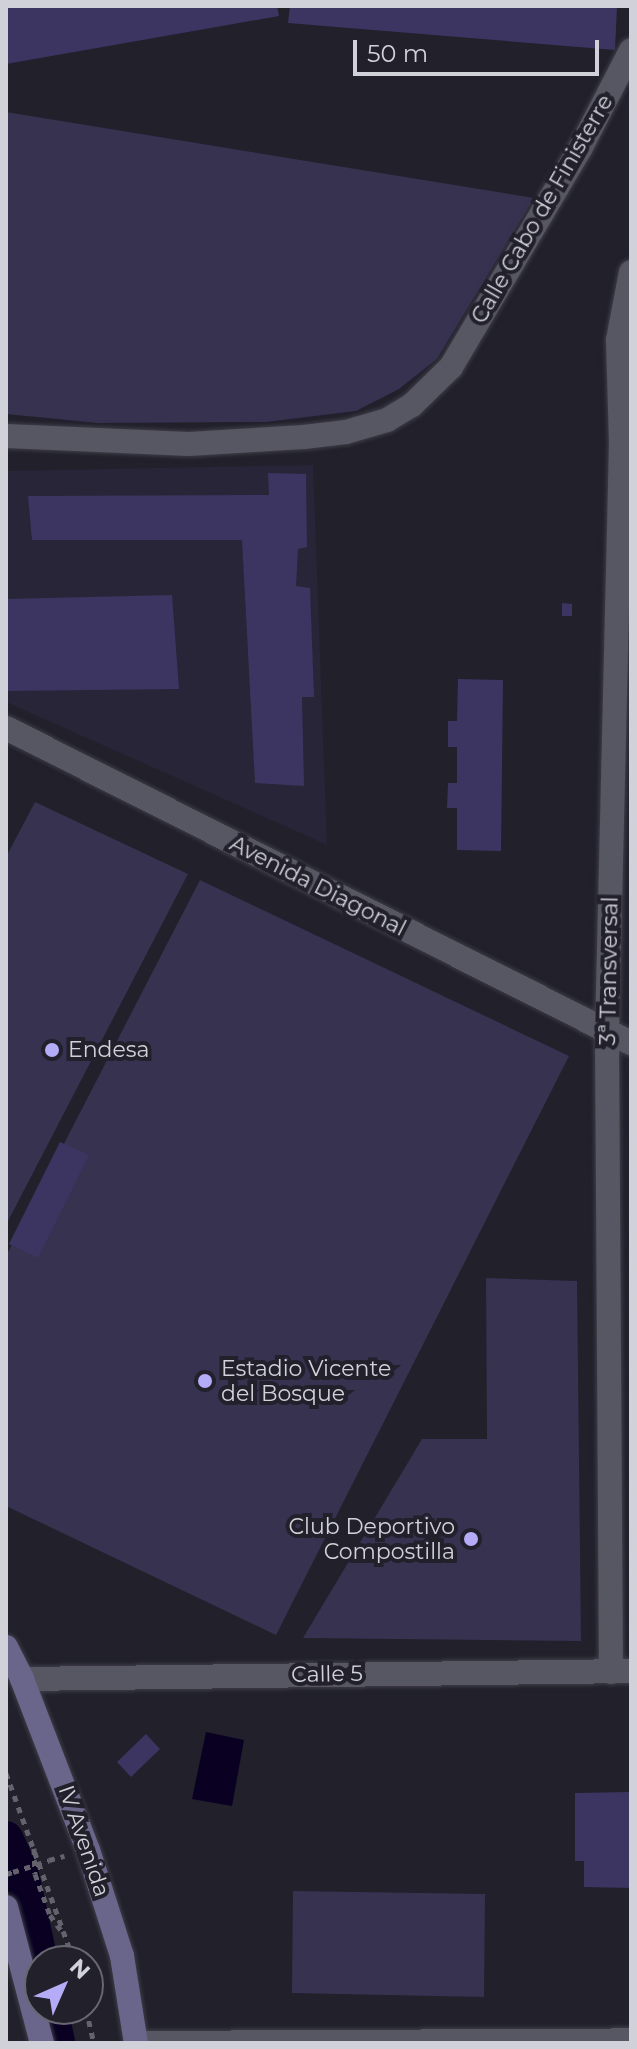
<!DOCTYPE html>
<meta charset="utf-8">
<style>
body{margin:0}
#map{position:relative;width:637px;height:2049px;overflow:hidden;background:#21202b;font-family:Montserrat,sans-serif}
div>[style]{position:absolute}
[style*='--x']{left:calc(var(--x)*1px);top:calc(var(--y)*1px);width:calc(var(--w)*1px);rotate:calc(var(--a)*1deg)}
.built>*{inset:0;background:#272537}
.green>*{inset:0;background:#363250}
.water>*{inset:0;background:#090022}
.canal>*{height:34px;margin:-17px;padding:0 17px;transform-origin:17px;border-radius:17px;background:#090022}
.building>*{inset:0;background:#3c3561}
.path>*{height:5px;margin-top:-2.5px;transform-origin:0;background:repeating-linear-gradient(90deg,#64636d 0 6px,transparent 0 12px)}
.roads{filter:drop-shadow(0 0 2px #3e3d47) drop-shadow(0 0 2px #3e3d47)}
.street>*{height:24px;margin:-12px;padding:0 12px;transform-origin:12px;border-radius:12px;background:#575663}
.secondary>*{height:24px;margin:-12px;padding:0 12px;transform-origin:12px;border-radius:12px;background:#6a658a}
.path-bridge>*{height:5px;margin-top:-2.5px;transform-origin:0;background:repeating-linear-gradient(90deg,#64636d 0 6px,transparent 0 12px)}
.dots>*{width:22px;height:22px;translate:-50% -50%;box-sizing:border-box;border:4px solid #21202b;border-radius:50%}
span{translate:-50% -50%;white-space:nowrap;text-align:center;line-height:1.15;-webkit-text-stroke:8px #21202b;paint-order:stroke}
.street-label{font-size:22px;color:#d1d1d9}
.poi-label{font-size:22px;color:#d1d1d9}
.left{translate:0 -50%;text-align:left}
.right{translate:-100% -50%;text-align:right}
.frame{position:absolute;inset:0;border:8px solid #d1d1d9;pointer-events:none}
.north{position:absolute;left:24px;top:1945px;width:80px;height:80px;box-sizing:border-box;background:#21202b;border:2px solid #676771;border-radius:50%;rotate:45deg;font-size:22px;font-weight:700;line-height:32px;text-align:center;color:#d1d1d9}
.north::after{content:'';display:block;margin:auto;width:28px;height:36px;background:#b5acf8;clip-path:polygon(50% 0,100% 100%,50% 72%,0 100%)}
.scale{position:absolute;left:353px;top:40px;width:246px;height:36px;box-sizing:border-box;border:4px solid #d1d1d9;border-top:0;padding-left:10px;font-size:24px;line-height:28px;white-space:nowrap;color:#d1d1d9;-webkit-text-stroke:6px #21202b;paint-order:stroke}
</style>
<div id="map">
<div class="built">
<i style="clip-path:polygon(313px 465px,327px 845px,6px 702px,6px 471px)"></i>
</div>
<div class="green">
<i style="clip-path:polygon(6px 112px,534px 198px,437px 359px,399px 389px,356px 411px,266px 422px,98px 423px,6px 414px)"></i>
<i style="clip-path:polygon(35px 802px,188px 874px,6px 1225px,6px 857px)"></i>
<i style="clip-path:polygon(200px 880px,569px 1056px,276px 1635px,6px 1506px,6px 1256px)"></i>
<i style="clip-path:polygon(486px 1278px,577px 1281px,581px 1641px,303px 1638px,422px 1439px,487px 1439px)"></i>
<i style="clip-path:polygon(293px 1891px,485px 1894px,484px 1997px,292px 1993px)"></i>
</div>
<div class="water">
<i style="clip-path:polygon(206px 1732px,244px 1740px,232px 1806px,192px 1799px)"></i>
</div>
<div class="canal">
<i style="--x:6;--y:1838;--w:35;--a:65"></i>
<i style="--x:21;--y:1870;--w:93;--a:77.6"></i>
<i style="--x:51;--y:2009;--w:35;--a:78"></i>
</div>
<div class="building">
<i style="clip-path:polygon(6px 6px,277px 6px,279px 16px,6px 64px)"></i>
<i style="clip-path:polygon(290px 6px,617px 6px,615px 50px,288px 23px)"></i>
<i style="clip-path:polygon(268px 473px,306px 474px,307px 547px,298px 549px,296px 586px,310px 588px,314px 697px,302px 697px,304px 786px,255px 783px,242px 540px,32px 540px,28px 496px,269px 495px)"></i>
<i style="clip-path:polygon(172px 595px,179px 689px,6px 691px,6px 599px)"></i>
<i style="clip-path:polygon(562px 603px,572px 604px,572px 616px,562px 616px)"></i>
<i style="clip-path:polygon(458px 679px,503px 680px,501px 851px,457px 850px,457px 808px,447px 808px,448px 783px,457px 783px,457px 747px,448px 747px,448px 721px,457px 721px)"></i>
<i style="clip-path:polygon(60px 1142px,89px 1155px,38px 1258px,9px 1244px)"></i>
<i style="clip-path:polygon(146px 1734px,160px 1749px,131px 1777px,117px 1762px)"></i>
<i style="clip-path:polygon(631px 1792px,631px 1888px,584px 1887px,584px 1861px,575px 1861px,575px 1793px)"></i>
</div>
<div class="path">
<i style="--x:6;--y:1773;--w:200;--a:70.1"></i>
<i style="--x:34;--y:1848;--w:26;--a:88"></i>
<i style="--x:35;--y:1874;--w:44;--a:69.9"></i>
<i style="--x:50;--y:1915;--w:24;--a:54"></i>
<i style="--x:49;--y:1860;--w:16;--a:-15"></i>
<i style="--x:6;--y:1874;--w:7;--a:-16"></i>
<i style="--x:86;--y:2009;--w:35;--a:77"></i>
</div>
<div class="roads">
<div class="street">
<i style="--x:6;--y:436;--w:183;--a:2.5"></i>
<i style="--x:189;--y:444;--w:115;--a:-3.5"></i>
<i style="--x:304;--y:437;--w:42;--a:-6.8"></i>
<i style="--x:346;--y:432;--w:43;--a:-16.3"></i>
<i style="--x:387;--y:420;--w:29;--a:-31"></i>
<i style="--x:412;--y:405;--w:54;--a:-44.3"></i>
<i style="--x:451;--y:367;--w:253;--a:-59.4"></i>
<i style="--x:580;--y:149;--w:111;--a:-62.7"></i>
<i style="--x:6;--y:728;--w:700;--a:26.75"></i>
<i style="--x:611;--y:1672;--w:640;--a:-90.36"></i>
<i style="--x:607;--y:1032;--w:589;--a:-88.64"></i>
<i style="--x:621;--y:443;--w:103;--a:-91.7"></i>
<i style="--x:618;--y:340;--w:69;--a:-79.2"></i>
<i style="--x:22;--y:1679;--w:609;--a:-0.75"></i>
<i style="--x:136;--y:2043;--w:495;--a:-0.3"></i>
</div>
<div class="secondary">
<i style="--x:6;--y:1647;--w:36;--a:63"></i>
<i style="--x:22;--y:1679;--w:183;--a:68.9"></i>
<i style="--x:88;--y:1850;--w:111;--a:72.2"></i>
<i style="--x:122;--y:1956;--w:88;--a:80.9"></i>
<i style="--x:6;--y:1907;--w:141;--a:75.2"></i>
</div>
</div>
<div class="path-bridge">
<i style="--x:13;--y:1872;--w:38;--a:-18"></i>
</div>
<div class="dots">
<i style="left:52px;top:1050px;background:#b5acf8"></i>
<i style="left:205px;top:1381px;background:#b5acf8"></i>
<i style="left:471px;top:1539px;background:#b5acf8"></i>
</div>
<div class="street-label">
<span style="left:542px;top:209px;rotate:-60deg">Calle Cabo de Finisterre</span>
<span style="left:318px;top:886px;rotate:27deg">Avenida Diagonal</span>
<span style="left:609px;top:971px;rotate:-89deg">3ª Transversal</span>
<span style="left:327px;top:1674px;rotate:-1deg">Calle 5</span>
<span style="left:84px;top:1841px;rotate:71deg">IV Avenida</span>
</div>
<div class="poi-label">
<span class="left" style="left:68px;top:1050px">Endesa</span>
<span class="left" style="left:221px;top:1381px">Estadio Vicente<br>del Bosque</span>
<span class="right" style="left:455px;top:1539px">Club Deportivo<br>Compostilla</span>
</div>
<div class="frame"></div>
<div class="north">N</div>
<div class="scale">50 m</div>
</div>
